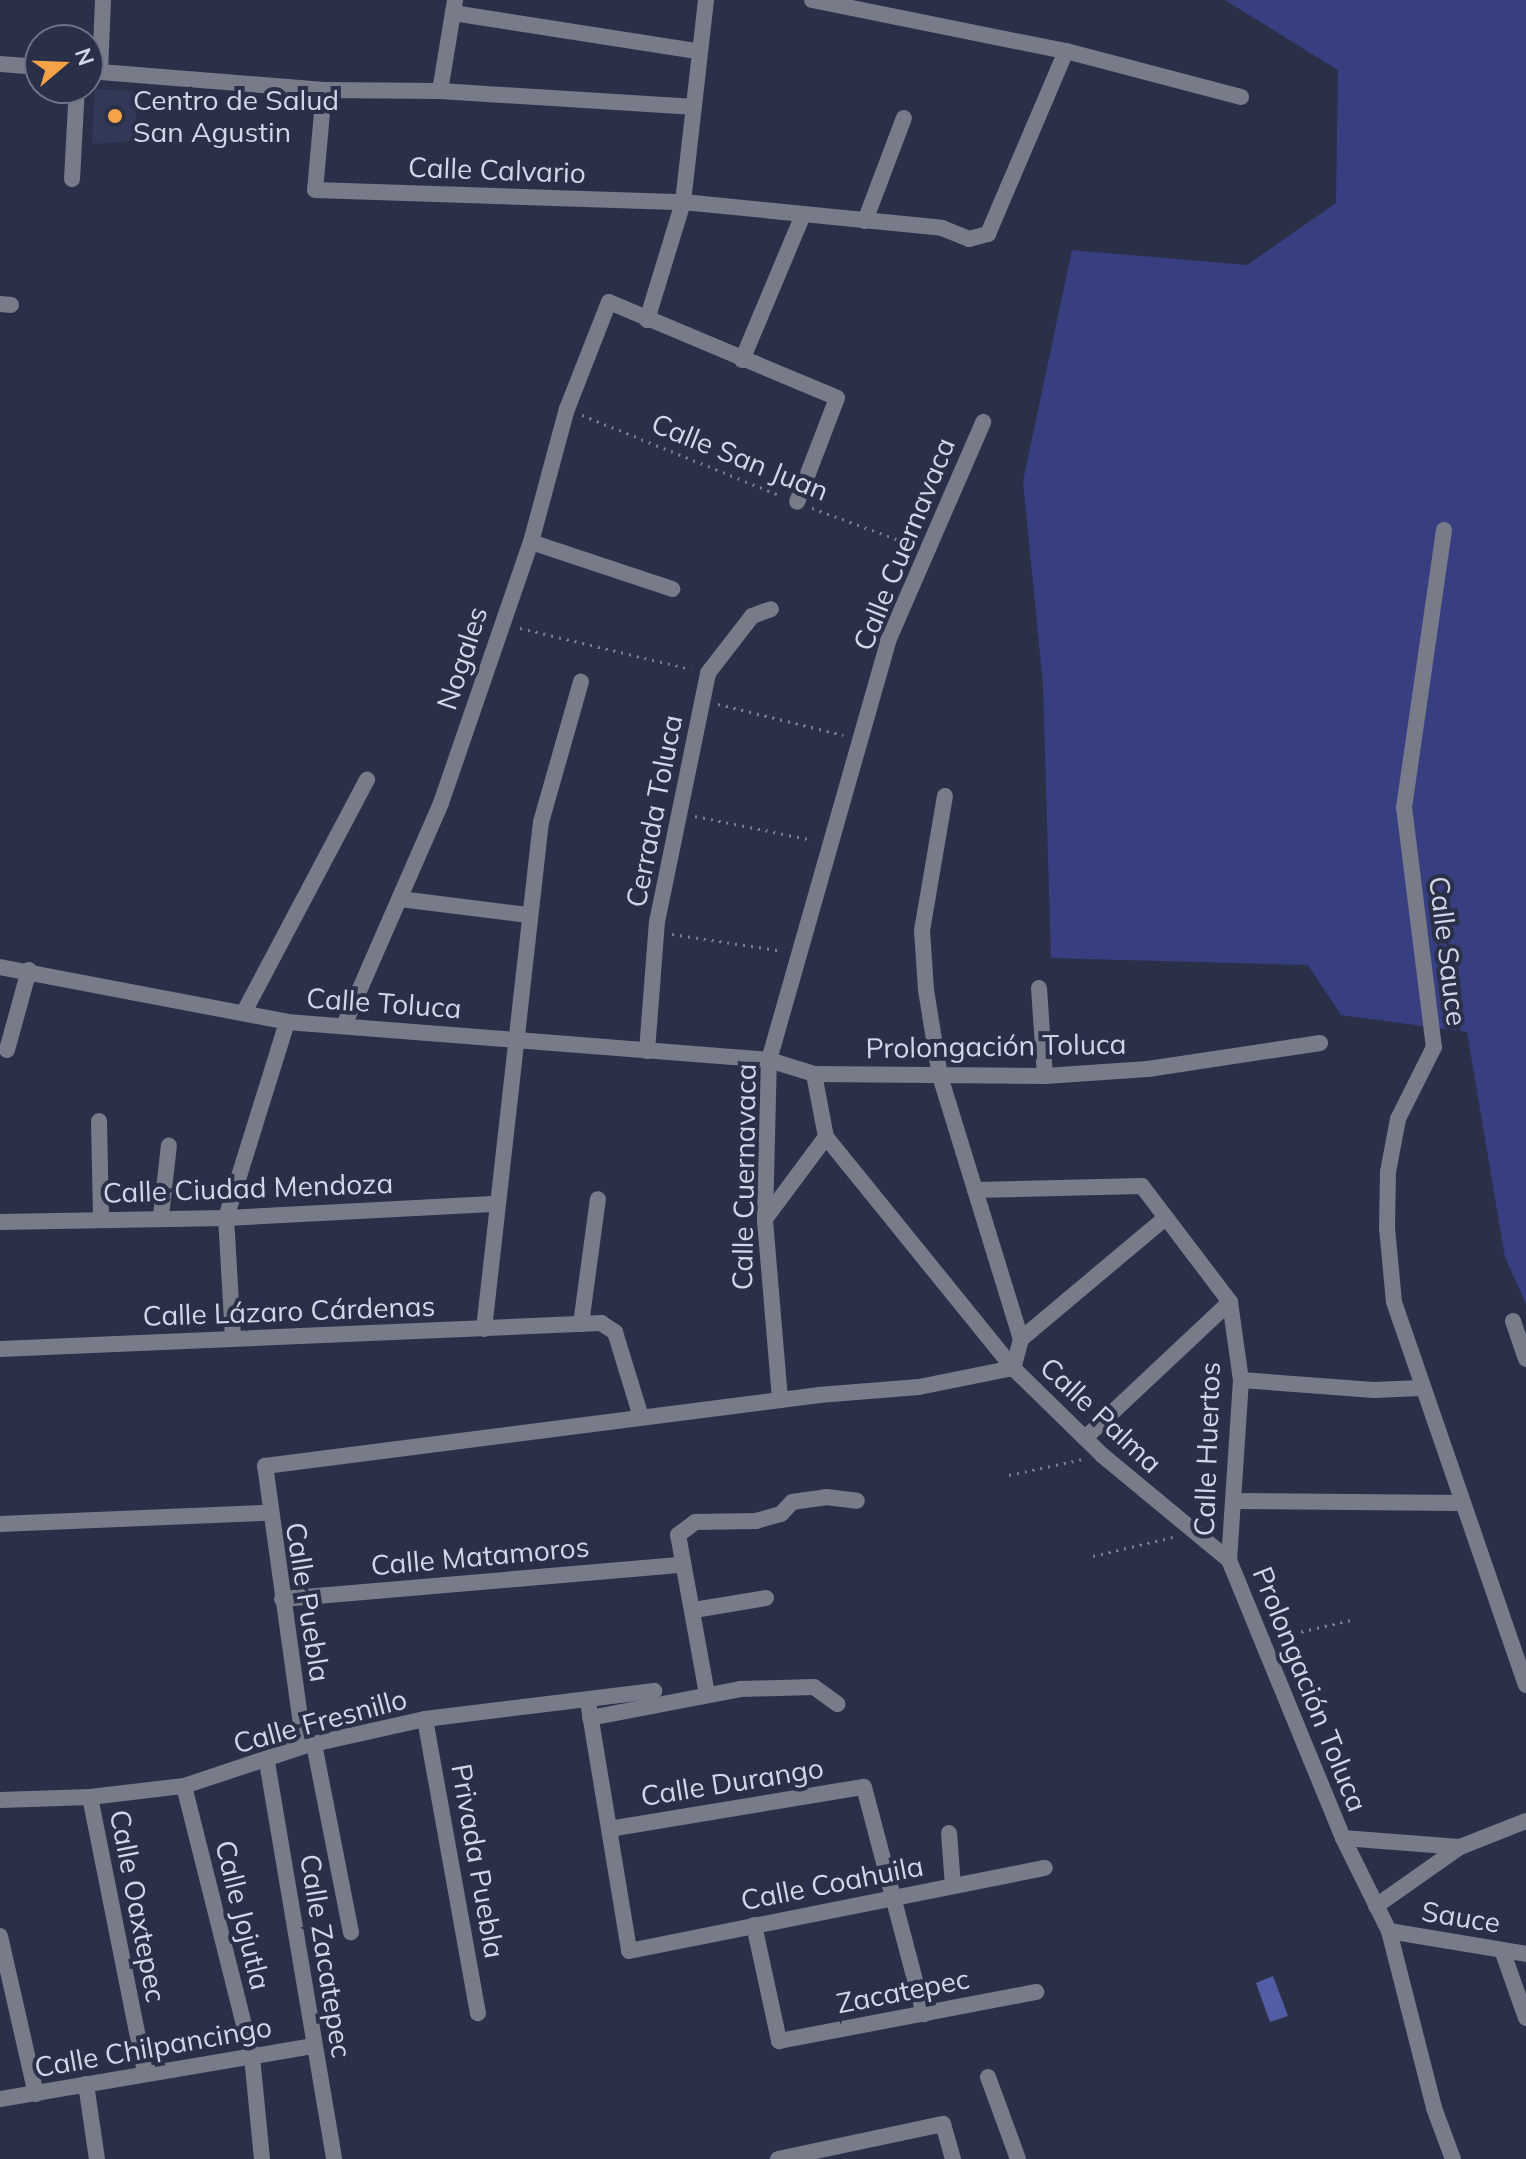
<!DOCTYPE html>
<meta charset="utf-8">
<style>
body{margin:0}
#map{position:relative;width:1526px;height:2159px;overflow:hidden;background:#2b3049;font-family:Mulish,sans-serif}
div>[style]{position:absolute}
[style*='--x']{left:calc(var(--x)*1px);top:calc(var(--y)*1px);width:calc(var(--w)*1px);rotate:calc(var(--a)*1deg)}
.built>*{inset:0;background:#323958}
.green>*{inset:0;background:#373f81}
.building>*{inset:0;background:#525da6}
.path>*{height:3px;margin-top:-1.5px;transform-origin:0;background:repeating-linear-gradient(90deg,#797e92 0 2px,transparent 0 8px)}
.street>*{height:16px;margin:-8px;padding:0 8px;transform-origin:8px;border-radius:8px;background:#787b88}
.dots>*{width:22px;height:22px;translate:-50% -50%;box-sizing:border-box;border:4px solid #2b3049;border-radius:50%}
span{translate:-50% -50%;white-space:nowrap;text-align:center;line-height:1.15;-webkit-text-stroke:8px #2b3049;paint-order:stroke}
.poi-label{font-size:28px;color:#d2d6e6}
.left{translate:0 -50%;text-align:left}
.street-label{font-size:28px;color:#d2d6e6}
.north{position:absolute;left:24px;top:24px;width:80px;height:80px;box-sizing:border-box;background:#2b3049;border:2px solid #6e7288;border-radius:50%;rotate:71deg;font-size:22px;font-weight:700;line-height:32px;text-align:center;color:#d2d6e6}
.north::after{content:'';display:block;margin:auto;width:28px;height:36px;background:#f6a247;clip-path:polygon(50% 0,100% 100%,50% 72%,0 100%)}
</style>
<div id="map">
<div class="built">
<i style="clip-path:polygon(95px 89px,137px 91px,135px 141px,92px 144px)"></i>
</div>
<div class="green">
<i style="clip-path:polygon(1225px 0,1526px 0,1526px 1304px,1505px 1257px,1467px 1032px,1341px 1015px,1308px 965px,1051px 958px,1043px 685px,1023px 481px,1072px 250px,1247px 265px,1336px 203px,1338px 70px)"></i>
</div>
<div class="building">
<i style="clip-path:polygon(1273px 1976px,1288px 2016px,1270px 2022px,1256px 1983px)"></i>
</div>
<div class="path">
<i style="--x:582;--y:415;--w:213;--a:22.1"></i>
<i style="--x:812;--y:508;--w:93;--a:20.2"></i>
<i style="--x:520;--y:628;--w:176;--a:13.5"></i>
<i style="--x:718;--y:704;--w:129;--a:13.9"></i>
<i style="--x:695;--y:816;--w:120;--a:11.5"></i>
<i style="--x:672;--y:934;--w:112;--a:8.7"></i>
<i style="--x:1009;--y:1475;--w:76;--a:-12.2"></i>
<i style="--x:1093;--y:1556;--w:82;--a:-13.4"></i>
<i style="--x:1278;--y:1637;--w:75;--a:-13.1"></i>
</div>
<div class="street">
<i style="--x:812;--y:0;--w:259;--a:11.4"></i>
<i style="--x:1066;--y:51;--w:181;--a:14.7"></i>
<i style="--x:453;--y:13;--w:247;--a:8.9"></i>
<i style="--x:0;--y:64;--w:40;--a:4.3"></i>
<i style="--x:88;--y:71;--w:237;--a:4.6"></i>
<i style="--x:324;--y:90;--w:116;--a:0.5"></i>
<i style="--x:440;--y:91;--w:252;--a:3.6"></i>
<i style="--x:100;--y:72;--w:72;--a:-87.6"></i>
<i style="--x:324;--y:90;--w:100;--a:95.1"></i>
<i style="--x:315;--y:190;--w:368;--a:1.9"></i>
<i style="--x:683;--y:202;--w:260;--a:5.7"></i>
<i style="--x:942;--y:228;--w:29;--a:22"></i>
<i style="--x:969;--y:239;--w:20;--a:-15"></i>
<i style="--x:988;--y:234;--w:199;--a:-66.9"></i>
<i style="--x:440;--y:91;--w:92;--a:-80.6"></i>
<i style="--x:72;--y:179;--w:91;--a:-86.9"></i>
<i style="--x:865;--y:221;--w:110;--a:-69.3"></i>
<i style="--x:0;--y:304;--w:11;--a:5"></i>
<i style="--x:647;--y:320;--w:123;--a:-73"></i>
<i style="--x:683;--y:202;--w:203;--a:-83.5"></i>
<i style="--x:742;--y:360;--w:157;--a:-67.2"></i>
<i style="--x:1444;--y:530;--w:280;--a:98.2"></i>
<i style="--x:1404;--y:807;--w:242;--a:82.9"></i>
<i style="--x:1434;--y:1047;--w:80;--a:116.6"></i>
<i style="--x:1398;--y:1119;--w:54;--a:100.7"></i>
<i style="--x:1388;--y:1172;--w:56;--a:91"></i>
<i style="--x:1387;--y:1228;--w:74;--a:84.6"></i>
<i style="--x:1394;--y:1302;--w:405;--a:71"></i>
<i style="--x:531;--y:542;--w:149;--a:18.4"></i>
<i style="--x:945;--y:796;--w:136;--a:99.7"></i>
<i style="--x:922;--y:930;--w:60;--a:86.2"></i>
<i style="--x:926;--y:990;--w:87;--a:80.8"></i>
<i style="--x:940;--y:1076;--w:275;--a:72.9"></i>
<i style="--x:1021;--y:1339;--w:30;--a:105"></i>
<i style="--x:400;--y:899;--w:129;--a:7.1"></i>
<i style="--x:0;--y:967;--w:292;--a:10.8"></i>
<i style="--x:287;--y:1022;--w:483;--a:4.5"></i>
<i style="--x:769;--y:1060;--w:47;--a:17.3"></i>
<i style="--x:814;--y:1074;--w:231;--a:0.5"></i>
<i style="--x:1045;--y:1076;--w:103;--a:-3.9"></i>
<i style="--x:1148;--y:1069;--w:174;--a:-8.6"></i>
<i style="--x:1039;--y:988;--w:88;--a:86.1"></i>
<i style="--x:244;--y:1012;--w:263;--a:-62.1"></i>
<i style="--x:345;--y:1023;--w:240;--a:-66.4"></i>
<i style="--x:441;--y:803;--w:276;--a:-71"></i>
<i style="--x:531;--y:542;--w:138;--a:-74.9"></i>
<i style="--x:567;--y:409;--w:115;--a:-68.6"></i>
<i style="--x:609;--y:302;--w:247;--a:22.8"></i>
<i style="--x:837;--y:398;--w:111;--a:111"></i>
<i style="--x:7;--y:1050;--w:83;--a:-74.6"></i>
<i style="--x:647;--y:1051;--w:129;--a:-85.6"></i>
<i style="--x:657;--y:922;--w:254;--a:-78.4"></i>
<i style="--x:708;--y:673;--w:72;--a:-52.3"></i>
<i style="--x:752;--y:616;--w:20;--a:-20"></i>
<i style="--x:99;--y:1121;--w:98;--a:88.8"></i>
<i style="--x:826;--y:1137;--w:297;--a:51"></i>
<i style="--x:1013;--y:1368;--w:124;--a:44.3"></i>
<i style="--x:1102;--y:1455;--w:165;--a:39.6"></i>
<i style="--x:975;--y:1190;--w:167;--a:-1.4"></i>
<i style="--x:1142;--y:1186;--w:146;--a:52.8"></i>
<i style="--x:1230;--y:1302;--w:79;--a:82"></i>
<i style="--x:1241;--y:1380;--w:180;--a:93.8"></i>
<i style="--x:1229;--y:1560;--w:300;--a:67.7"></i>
<i style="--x:1343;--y:1838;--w:104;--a:63.7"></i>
<i style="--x:1389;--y:1931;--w:183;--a:75.7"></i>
<i style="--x:1434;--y:2108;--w:54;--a:69.6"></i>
<i style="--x:161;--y:1216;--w:71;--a:-83.6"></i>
<i style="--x:765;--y:1219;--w:102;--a:-53.4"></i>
<i style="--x:826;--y:1137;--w:64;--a:-100.8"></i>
<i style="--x:0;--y:1222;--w:226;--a:-1"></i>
<i style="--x:226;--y:1218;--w:271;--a:-3"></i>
<i style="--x:1513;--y:1321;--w:40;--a:71.1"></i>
<i style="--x:581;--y:1324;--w:126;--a:-82.3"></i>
<i style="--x:484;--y:1329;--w:510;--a:-83.59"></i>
<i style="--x:541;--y:822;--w:146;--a:-74.1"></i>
<i style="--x:233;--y:1338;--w:120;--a:-93.3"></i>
<i style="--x:226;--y:1218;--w:205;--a:-72.7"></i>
<i style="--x:1021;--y:1339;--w:187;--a:-40"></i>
<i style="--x:0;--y:1349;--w:602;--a:-2.48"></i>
<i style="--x:601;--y:1323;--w:17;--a:33"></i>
<i style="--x:615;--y:1332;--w:89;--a:73"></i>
<i style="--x:1241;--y:1380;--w:133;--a:4.3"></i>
<i style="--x:1374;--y:1390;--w:46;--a:-2.5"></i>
<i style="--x:780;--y:1399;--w:181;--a:-94.8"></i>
<i style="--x:765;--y:1219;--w:159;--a:-88.6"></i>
<i style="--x:769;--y:1060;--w:436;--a:-74.1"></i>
<i style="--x:888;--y:641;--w:239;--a:-66.5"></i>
<i style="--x:1085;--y:1438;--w:199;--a:-43.2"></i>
<i style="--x:1233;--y:1501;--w:228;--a:0.5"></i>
<i style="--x:0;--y:1524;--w:268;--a:-2.4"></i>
<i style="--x:282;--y:1599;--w:401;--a:-4.9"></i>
<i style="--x:694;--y:1610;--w:73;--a:-9.5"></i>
<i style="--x:707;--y:1694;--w:162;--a:-100.3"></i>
<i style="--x:678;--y:1535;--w:21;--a:-37"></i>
<i style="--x:695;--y:1522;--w:61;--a:-0.9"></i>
<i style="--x:756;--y:1521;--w:26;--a:-16"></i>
<i style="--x:781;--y:1514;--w:16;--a:-47"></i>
<i style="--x:792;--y:1502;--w:34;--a:-8"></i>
<i style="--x:826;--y:1497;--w:31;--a:7"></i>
<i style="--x:588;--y:1702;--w:252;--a:80.6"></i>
<i style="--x:629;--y:1951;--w:424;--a:-11.3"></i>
<i style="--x:590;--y:1718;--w:153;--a:-10.9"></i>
<i style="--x:740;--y:1689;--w:74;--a:-1.5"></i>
<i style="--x:814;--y:1687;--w:29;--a:36"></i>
<i style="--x:425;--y:1719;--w:299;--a:79.8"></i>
<i style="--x:314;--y:1744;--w:192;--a:78.9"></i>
<i style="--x:304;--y:1746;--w:283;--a:-97.9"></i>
<i style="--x:265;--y:1466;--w:559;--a:-7.3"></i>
<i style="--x:819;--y:1395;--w:100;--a:-4.6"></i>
<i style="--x:919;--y:1387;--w:96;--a:-11.4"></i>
<i style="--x:267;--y:1762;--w:403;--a:80.4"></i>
<i style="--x:184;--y:1786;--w:279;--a:75.9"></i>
<i style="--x:252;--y:2057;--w:102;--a:84.4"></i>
<i style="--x:90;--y:1797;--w:281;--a:78.7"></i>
<i style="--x:0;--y:1800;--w:90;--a:-1.9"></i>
<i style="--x:90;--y:1797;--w:95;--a:-6.7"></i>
<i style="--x:184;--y:1786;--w:126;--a:-18.4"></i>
<i style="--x:304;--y:1746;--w:124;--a:-12.6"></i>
<i style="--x:425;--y:1719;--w:231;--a:-7"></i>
<i style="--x:609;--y:1829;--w:258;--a:-9.4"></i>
<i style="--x:864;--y:1787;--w:235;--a:75.2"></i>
<i style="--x:949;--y:1833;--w:53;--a:85.7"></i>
<i style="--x:1343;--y:1838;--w:117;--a:4.4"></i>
<i style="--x:1460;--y:1847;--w:71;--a:-21.5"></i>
<i style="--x:1376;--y:1906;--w:103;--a:-35.1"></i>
<i style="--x:754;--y:1925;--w:119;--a:77.8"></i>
<i style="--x:779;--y:2041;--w:262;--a:-10.8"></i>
<i style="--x:1389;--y:1931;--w:139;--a:9.5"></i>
<i style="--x:0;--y:1936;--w:162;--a:77.2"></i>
<i style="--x:1502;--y:1950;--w:72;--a:70.6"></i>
<i style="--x:988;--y:2077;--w:87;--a:69.9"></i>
<i style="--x:86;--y:2084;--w:76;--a:81.7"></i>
<i style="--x:0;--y:2099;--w:318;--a:-9.6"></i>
<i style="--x:778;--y:2159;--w:169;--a:-12"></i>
<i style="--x:943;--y:2124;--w:36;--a:74"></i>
</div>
<div class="dots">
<i style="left:115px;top:116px;background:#f6a247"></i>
</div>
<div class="poi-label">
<span class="left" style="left:133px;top:116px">Centro de Salud<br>San Agustin</span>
</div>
<div class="street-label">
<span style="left:497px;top:170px;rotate:2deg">Calle Calvario</span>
<span style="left:740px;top:457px;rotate:22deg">Calle San Juan</span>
<span style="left:904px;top:544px;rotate:-68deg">Calle Cuernavaca</span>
<span style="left:462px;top:658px;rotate:-72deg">Nogales</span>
<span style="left:654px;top:811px;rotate:-79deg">Cerrada Toluca</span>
<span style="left:1448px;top:951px;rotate:83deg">Calle Sauce</span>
<span style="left:384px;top:1003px;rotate:4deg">Calle Toluca</span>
<span style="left:996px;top:1046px;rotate:-1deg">Prolongación Toluca</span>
<span style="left:744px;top:1177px;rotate:-89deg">Calle Cuernavaca</span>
<span style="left:248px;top:1188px;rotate:-2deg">Calle Ciudad Mendoza</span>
<span style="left:289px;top:1311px;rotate:-2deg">Calle Lázaro Cárdenas</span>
<span style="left:1101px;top:1415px;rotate:43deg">Calle Palma</span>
<span style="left:1207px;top:1449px;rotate:-88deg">Calle Huertos</span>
<span style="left:480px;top:1556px;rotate:-5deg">Calle Matamoros</span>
<span style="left:308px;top:1602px;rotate:81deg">Calle Puebla</span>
<span style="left:1310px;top:1689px;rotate:68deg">Prolongación Toluca</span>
<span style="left:320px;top:1721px;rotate:-15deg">Calle Fresnillo</span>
<span style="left:732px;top:1782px;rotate:-9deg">Calle Durango</span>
<span style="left:478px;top:1861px;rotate:80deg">Privada Puebla</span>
<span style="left:832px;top:1883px;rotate:-11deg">Calle Coahuila</span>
<span style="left:138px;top:1906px;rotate:79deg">Calle Oaxtepec</span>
<span style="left:243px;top:1915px;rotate:76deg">Calle Jojutla</span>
<span style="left:1461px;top:1917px;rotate:9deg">Sauce</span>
<span style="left:326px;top:1956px;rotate:81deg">Calle Zacatepec</span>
<span style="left:903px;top:1991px;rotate:-11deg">Zacatepec</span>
<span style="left:153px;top:2047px;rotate:-10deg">Calle Chilpancingo</span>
</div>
<div class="north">N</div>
</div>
